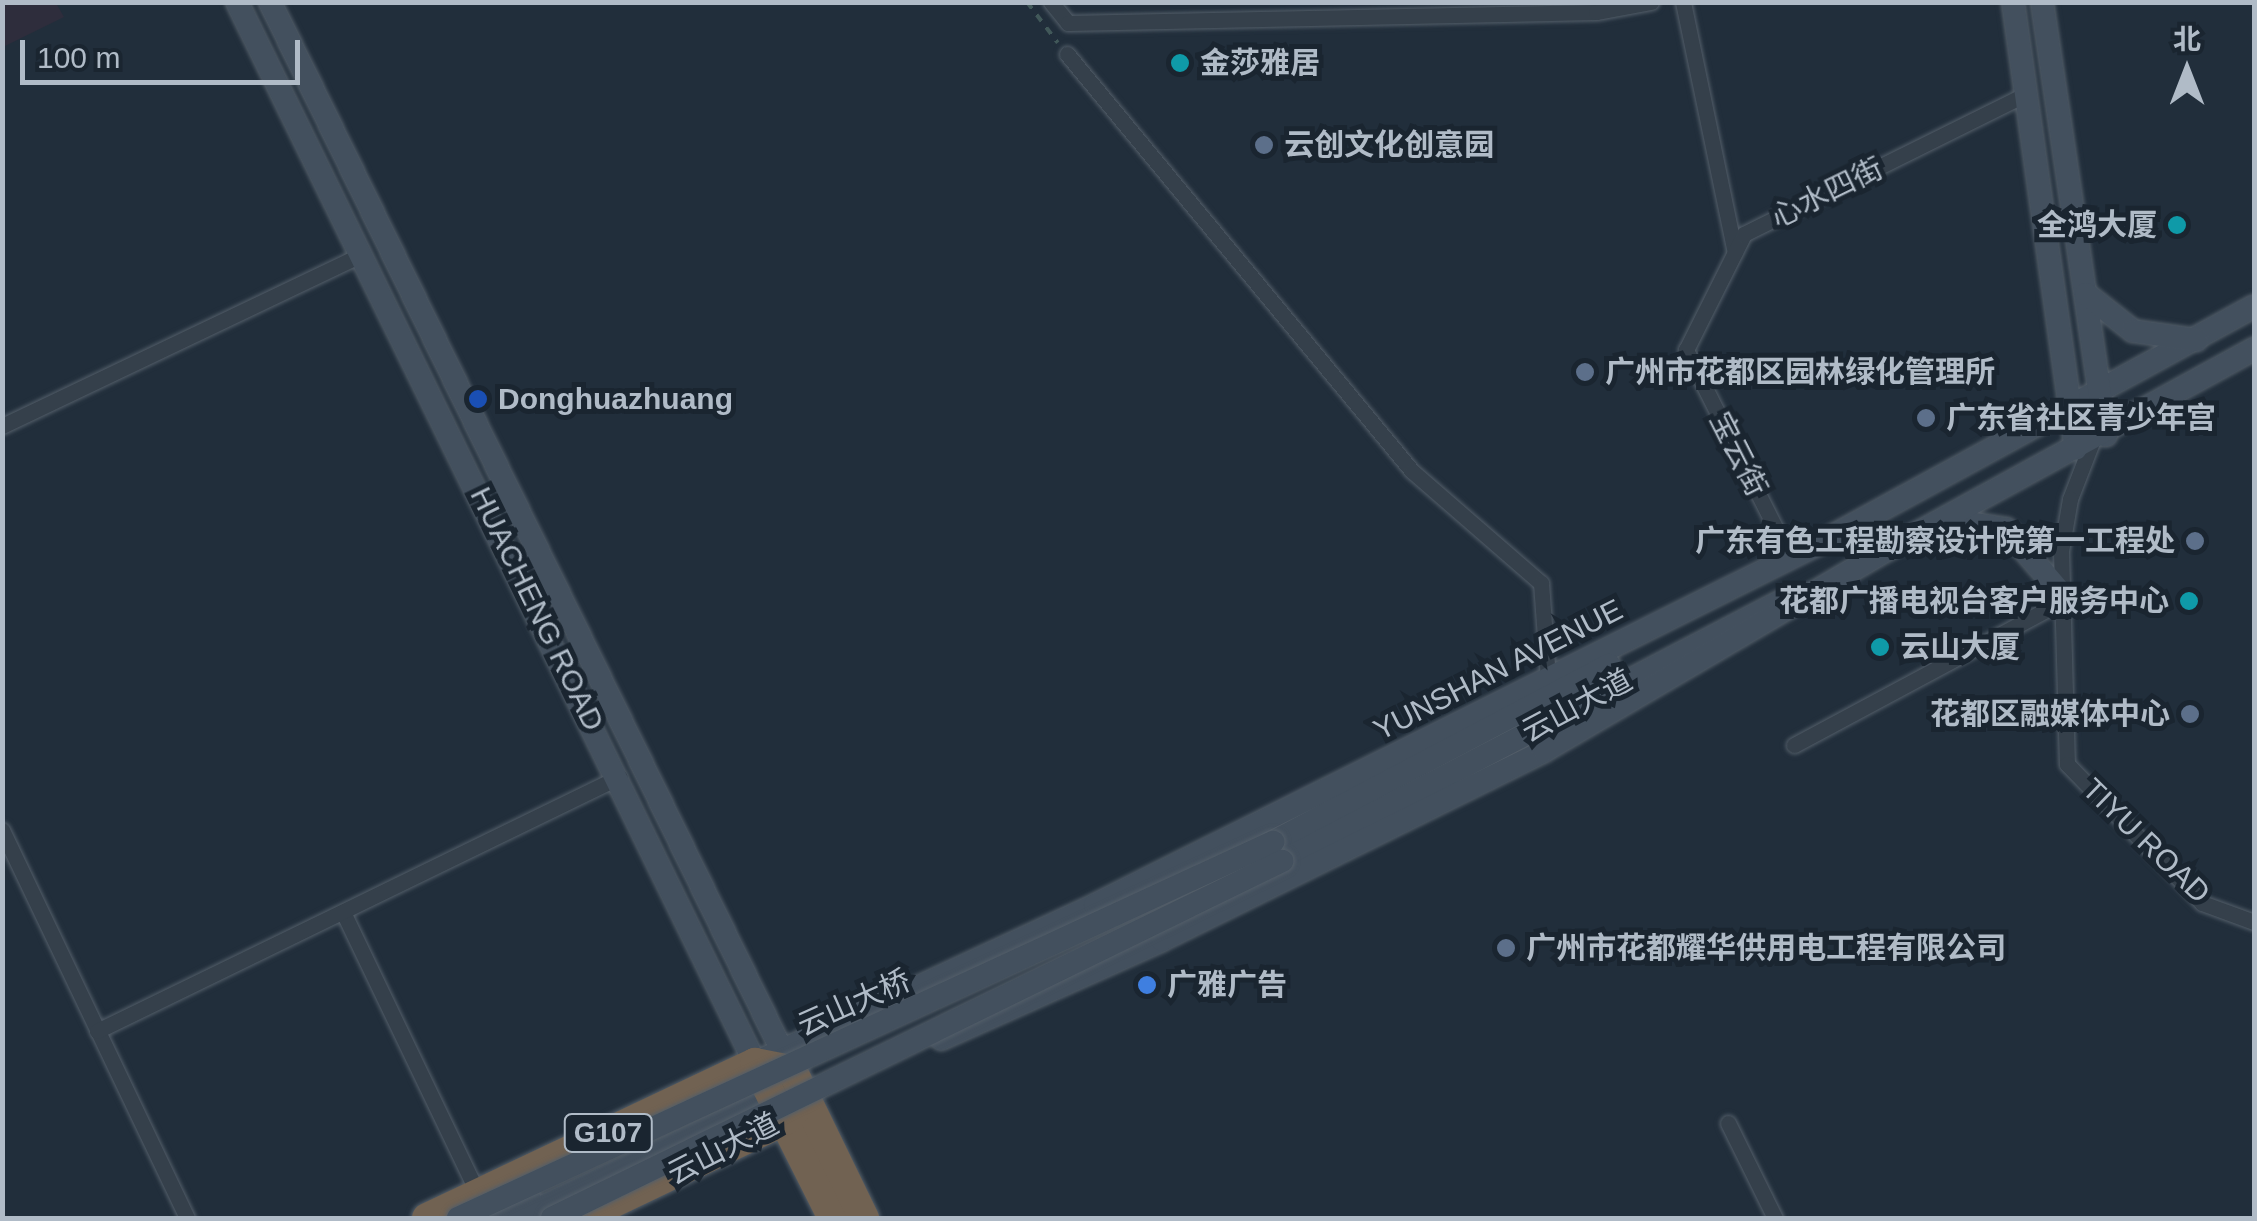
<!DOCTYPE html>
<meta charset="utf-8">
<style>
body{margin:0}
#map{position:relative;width:2257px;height:1221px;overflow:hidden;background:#212e3b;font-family:Arial,"Noto Sans SC",sans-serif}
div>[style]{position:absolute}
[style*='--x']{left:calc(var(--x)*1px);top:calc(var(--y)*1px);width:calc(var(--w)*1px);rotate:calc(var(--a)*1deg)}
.medical>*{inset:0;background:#2e2d3c}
.path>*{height:4px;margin-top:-2px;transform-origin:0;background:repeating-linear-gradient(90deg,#415859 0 8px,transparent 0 16px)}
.roads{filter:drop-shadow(0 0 2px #535e69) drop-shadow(0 0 2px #535e69)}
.street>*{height:15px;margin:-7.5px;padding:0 7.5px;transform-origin:7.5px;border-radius:7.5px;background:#35404b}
.secondary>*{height:22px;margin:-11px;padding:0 11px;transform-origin:11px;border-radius:11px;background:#43505e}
.highway>*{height:30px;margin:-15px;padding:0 15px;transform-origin:15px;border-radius:15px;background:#716252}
.bridges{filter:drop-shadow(0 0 2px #535e69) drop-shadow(0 0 2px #535e69)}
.secondary-bridge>*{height:22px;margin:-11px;padding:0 11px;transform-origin:11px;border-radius:11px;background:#43505e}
.dots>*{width:28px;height:28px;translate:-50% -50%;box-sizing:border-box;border:5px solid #1a2530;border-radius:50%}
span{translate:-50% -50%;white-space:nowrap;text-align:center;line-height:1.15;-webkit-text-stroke:10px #1a2530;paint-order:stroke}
.shield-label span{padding:2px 8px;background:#1a2530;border:2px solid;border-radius:8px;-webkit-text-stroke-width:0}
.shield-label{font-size:28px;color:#b0bbc7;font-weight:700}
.poi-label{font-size:30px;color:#b0bbc7;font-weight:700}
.left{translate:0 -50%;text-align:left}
.right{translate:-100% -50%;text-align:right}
.street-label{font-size:30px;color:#b0bbc7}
.frame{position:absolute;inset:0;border:5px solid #b0bbc7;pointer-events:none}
.north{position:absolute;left:2137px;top:20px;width:100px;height:100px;-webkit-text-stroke:8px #1a2530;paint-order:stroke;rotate:0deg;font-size:28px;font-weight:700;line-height:40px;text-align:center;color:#b0bbc7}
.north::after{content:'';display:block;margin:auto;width:35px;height:45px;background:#b0bbc7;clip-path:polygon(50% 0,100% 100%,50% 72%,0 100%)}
.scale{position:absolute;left:20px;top:40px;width:280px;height:45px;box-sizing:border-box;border:5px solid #b0bbc7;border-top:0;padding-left:12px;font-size:30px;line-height:35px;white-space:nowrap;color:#b0bbc7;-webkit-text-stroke:8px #1a2530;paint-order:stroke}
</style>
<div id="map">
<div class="medical">
<i style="clip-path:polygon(3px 2px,56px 3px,64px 17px,3px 47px)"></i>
</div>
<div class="path">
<i style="--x:1027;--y:2;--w:51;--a:52.9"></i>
</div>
<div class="roads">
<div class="street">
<i style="--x:1051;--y:2;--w:27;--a:51"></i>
<i style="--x:1068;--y:23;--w:528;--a:-1.19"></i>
<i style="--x:1596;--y:12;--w:56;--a:-10.3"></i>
<i style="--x:1683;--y:2;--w:255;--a:78.3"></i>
<i style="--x:1067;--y:54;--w:541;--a:50.4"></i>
<i style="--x:1412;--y:471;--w:171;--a:41"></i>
<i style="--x:1541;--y:583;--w:96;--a:85.8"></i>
<i style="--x:2;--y:426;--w:399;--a:-25.5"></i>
<i style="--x:2092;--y:442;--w:61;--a:111.1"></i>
<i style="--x:2070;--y:499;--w:53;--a:99.8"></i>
<i style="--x:2061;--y:551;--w:213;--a:88.4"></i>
<i style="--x:2067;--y:764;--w:194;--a:45.8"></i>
<i style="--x:2202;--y:903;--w:55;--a:20.1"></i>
<i style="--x:1790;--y:557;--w:232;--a:-116.7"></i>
<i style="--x:1686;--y:350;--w:130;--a:-63.4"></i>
<i style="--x:1744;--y:234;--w:315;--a:-26.4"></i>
<i style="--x:1794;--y:745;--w:305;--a:-28.2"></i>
<i style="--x:2;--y:830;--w:430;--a:64.5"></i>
<i style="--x:343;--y:912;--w:313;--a:64.4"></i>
<i style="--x:97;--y:1031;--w:581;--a:-25.95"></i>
<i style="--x:1728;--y:1123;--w:106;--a:63.7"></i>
</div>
<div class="secondary">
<i style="--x:237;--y:2;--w:1181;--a:63.98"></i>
<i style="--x:755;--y:1063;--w:375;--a:-24.9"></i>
<i style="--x:1095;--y:905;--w:810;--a:-26.53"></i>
<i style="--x:1820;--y:543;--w:494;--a:-28.6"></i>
<i style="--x:270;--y:2;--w:1181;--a:63.98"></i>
<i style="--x:2013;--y:2;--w:451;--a:82"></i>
<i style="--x:2042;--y:2;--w:438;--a:81.6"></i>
<i style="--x:2086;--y:294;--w:60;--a:38.2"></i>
<i style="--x:2133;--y:331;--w:64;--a:8.1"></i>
<i style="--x:1951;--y:520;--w:56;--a:9.3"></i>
<i style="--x:2006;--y:529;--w:86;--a:49.3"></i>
<i style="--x:1863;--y:563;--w:446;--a:-28.7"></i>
<i style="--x:1273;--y:842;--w:380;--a:-27.8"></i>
<i style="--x:1282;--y:861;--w:561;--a:-27.48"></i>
<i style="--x:941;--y:1039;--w:242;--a:-24.1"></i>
<i style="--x:1162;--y:940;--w:426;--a:-26.3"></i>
<i style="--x:1544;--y:751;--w:384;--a:-30.4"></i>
<i style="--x:490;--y:1218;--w:44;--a:-25.4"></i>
<i style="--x:519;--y:1218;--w:282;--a:-25.4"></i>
<i style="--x:774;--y:1097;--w:12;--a:0"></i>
</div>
<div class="highway">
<i style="--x:755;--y:1063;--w:174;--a:63.3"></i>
<i style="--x:427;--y:1218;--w:363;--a:-25.3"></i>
<i style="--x:755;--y:1063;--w:38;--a:11"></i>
<i style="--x:792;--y:1070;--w:165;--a:64.1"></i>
<i style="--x:581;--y:1218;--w:227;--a:-25.6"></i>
<i style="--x:786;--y:1120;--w:30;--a:-48"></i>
</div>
</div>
<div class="bridges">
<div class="secondary-bridge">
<i style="--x:458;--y:1218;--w:898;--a:-24.77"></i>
<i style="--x:552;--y:1218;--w:813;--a:-26.06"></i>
</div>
</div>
<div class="dots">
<i style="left:1180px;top:63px;background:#0f9aa8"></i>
<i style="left:1264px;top:145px;background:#5c6f8a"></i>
<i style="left:2177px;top:225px;background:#0f9aa8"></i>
<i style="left:1585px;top:372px;background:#5c6f8a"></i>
<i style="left:478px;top:399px;background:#1a4fb4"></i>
<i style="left:1926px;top:418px;background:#5c6f8a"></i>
<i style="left:2195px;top:541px;background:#5c6f8a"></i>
<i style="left:2189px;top:601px;background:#0f9aa8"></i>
<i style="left:1880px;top:647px;background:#0f9aa8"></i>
<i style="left:2190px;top:714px;background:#5c6f8a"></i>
<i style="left:1506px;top:948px;background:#5c6f8a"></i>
<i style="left:1147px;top:985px;background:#3f7fe0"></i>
</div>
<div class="shield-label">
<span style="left:608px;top:1133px">G107</span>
</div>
<div class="poi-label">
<span class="left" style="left:1200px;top:63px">金莎雅居</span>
<span class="left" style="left:1284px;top:145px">云创文化创意园</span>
<span class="right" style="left:2157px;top:225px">全鸿大厦</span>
<span class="left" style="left:1605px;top:372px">广州市花都区园林绿化管理所</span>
<span class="left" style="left:498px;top:399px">Donghuazhuang</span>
<span class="left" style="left:1946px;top:418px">广东省社区青少年宫</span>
<span class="right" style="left:2175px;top:541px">广东有色工程勘察设计院第一工程处</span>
<span class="right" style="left:2169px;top:601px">花都广播电视台客户服务中心</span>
<span class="left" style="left:1900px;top:647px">云山大厦</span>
<span class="right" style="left:2170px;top:714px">花都区融媒体中心</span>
<span class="left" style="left:1526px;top:948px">广州市花都耀华供用电工程有限公司</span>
<span class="left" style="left:1167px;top:985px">广雅广告</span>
</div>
<div class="street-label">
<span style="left:1827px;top:193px;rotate:-26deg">心水四街</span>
<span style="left:1738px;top:454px;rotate:63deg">宝云街</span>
<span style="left:537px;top:609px;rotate:64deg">HUACHENG ROAD</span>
<span style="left:1498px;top:670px;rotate:-27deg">YUNSHAN AVENUE</span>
<span style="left:1577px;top:706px;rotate:-28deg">云山大道</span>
<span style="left:2146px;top:841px;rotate:44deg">TIYU ROAD</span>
<span style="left:854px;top:1003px;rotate:-24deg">云山大桥</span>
<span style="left:723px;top:1149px;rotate:-27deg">云山大道</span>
</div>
<div class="frame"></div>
<div class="north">北</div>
<div class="scale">100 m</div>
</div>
